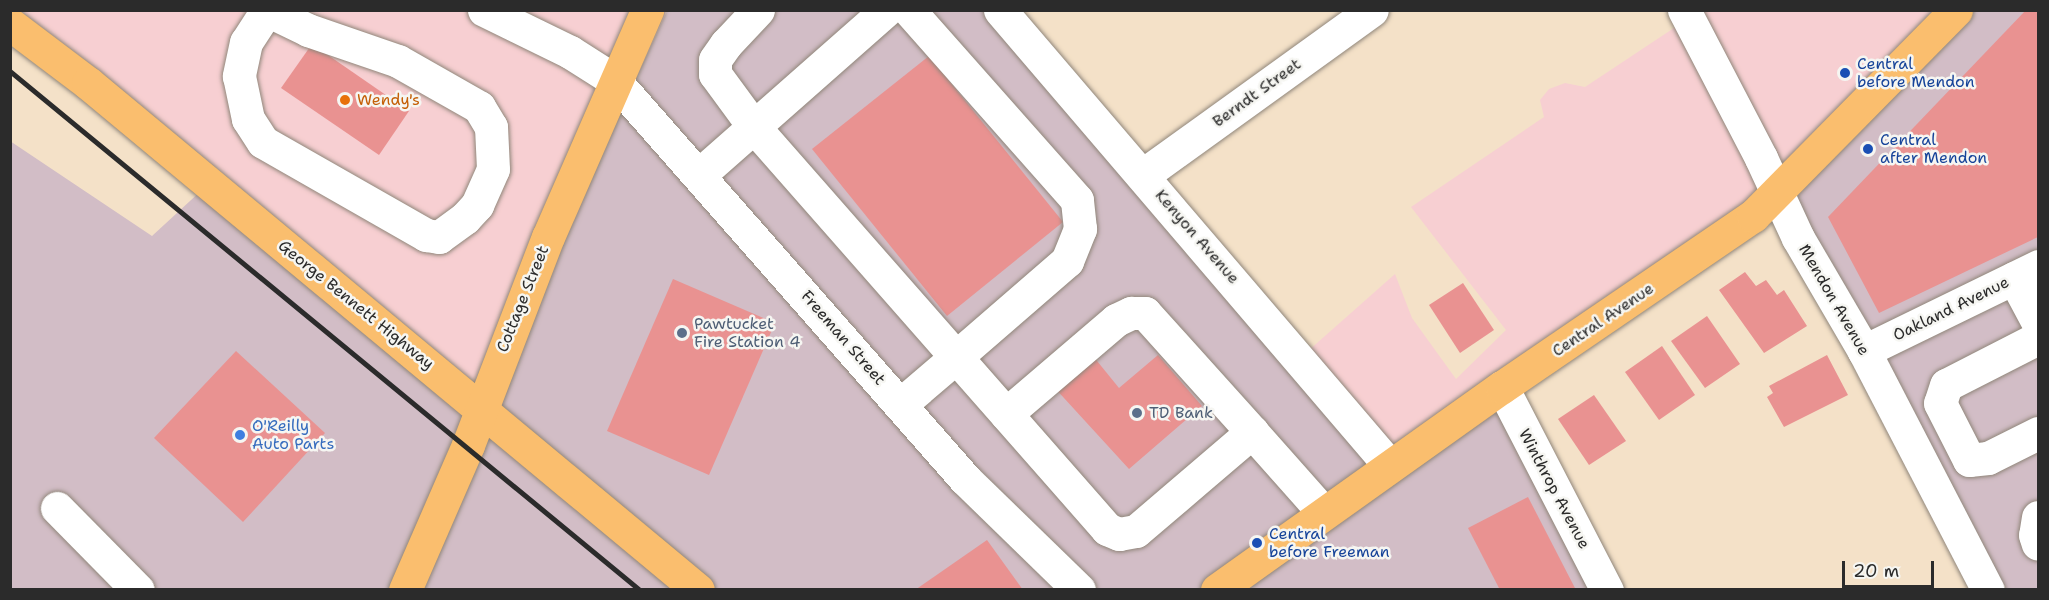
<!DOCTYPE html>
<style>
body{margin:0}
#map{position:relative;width:2049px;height:600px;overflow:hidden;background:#f4e1c8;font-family:"Shantell Sans",sans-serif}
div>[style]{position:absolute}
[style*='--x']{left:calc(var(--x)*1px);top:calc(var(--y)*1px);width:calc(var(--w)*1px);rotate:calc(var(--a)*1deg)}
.built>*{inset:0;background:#f7cfd2}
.industrial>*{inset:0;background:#d2bdc6}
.building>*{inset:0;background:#e99291}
.roads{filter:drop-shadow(0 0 2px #90867a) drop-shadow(0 0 2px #90867a)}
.minor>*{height:33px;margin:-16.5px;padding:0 16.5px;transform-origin:16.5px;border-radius:16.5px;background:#fff}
.major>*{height:33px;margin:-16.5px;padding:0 16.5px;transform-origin:16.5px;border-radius:16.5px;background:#fabe6e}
.rail>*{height:4.5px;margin:-2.25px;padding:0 2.25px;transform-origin:2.25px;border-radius:2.25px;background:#2b2b2b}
.dots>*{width:16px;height:16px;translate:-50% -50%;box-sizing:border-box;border:3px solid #f6f6f2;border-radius:50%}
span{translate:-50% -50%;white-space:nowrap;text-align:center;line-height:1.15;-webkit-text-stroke:5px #f6f6f2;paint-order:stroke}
.transit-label{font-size:16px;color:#164399}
.left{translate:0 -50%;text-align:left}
.street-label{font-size:16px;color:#2b2b2b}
.food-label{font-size:16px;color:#c56008}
.service-label{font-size:16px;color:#4e5e75}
.shop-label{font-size:16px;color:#366cbe}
.frame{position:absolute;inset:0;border:12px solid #2b2b2b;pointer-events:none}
.scale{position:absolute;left:1842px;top:561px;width:92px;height:27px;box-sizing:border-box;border:3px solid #2b2b2b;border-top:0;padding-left:8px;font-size:18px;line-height:21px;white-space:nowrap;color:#2b2b2b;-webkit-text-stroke:4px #f6f6f2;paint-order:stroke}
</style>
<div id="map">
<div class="built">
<i style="clip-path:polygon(10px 11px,667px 11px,481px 420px)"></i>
<i style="clip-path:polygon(1682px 11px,1970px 11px,1804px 180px,1401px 464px,1308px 351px,1395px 274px,1412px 318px,1456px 379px,1506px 330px,1411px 207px,1544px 117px,1540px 100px,1549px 89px,1565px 83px,1585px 87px,1686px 20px)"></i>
</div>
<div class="industrial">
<i style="clip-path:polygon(667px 11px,999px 11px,1400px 464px,1496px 406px,1612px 589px,11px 589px,10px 141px,152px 236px,203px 189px,480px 420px)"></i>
<i style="clip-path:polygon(1970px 11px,2038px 11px,2038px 589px,1991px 589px,1789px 194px)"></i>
</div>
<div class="building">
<i style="clip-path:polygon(2026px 10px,2038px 10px,2038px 237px,1879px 313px,1828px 217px)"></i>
<i style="clip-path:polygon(312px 44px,409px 111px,379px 155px,281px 88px)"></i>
<i style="clip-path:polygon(929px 56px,1063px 222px,947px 316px,812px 149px)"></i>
<i style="clip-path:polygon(1745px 272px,1756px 286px,1766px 280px,1777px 295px,1784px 290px,1807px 326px,1764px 353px,1719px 290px)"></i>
<i style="clip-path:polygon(673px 279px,775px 323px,709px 475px,607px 431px)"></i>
<i style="clip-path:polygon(1463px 283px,1494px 330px,1460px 353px,1429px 305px)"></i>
<i style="clip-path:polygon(1707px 316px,1740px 364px,1705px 388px,1671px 341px)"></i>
<i style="clip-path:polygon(1662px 346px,1695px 395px,1659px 420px,1625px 372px)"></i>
<i style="clip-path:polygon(236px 351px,325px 433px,243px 522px,154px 438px)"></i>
<i style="clip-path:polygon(1158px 355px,1202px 406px,1129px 469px,1053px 386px,1093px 356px,1119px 388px)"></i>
<i style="clip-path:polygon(1827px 355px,1848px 395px,1784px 427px,1767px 397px,1773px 393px,1769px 386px)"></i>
<i style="clip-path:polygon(1594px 395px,1626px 441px,1589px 465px,1558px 419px)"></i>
<i style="clip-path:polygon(1528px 497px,1576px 590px,1500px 590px,1468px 528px)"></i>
<i style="clip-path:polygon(987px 540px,1023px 590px,915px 590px)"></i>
</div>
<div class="roads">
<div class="minor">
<i style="--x:267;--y:10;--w:38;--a:123"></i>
<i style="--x:246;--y:42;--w:35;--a:102"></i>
<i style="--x:239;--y:76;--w:44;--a:78.2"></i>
<i style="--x:248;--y:119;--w:27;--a:57"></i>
<i style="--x:263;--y:142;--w:188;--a:29.7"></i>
<i style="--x:426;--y:235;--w:13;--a:9"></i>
<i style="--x:439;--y:237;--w:32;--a:-36"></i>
<i style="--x:465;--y:218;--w:18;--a:-47"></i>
<i style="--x:477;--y:205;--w:39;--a:-66"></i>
<i style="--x:493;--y:169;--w:42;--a:-92.7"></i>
<i style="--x:491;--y:127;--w:23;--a:-121"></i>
<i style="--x:479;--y:107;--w:93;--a:-150.4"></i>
<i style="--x:398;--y:61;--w:95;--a:-161"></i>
<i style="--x:308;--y:30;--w:46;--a:-154"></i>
<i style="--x:484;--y:10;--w:96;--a:26"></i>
<i style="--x:570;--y:52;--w:52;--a:32.5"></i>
<i style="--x:614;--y:80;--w:531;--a:48.66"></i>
<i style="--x:965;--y:479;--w:159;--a:44.2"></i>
<i style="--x:758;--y:10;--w:47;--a:133.3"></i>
<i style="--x:726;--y:44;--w:19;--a:125"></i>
<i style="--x:715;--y:60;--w:14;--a:90"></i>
<i style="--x:715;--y:74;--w:66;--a:53.7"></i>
<i style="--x:754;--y:127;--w:306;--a:48.7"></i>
<i style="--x:956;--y:357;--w:147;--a:-40.9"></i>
<i style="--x:1067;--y:261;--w:35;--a:-68"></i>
<i style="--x:1080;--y:229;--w:29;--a:-96"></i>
<i style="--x:1077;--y:200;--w:254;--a:-131.5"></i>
<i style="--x:1000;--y:10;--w:600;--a:49.46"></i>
<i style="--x:1684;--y:10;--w:167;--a:62.5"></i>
<i style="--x:1761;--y:158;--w:88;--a:65.2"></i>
<i style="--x:1798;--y:238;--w:131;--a:59.7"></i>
<i style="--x:1864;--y:351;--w:269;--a:62.6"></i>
<i style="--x:699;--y:175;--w:249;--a:-41.4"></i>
<i style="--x:1143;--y:175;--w:282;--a:-35.8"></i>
<i style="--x:2014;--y:278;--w:51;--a:61.9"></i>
<i style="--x:2038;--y:338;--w:103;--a:152.9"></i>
<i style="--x:1946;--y:385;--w:19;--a:108"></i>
<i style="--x:1940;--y:403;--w:64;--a:63"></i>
<i style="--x:1969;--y:460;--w:19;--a:-6"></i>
<i style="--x:1988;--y:458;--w:56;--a:-26.6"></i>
<i style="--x:1864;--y:351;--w:194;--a:-26"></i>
<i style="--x:1502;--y:387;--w:229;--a:62.7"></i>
<i style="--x:901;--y:404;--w:72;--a:-40.5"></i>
<i style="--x:956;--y:357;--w:229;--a:48.7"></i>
<i style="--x:1107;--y:529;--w:13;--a:23"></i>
<i style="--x:1119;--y:534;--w:17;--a:-10"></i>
<i style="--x:1136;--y:531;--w:153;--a:-40.5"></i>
<i style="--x:1252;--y:432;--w:107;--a:48.4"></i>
<i style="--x:1006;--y:414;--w:145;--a:-40.5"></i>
<i style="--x:1116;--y:320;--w:17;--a:-25"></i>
<i style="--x:1131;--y:313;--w:14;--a:0"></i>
<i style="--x:1145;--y:313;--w:160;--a:48"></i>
<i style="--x:57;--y:508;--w:115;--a:45.4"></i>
<i style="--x:2038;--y:517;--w:18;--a:99"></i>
<i style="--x:2035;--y:535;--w:9;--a:72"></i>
</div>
<div class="major">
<i style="--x:10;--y:24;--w:98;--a:37.1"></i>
<i style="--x:88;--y:83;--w:793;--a:39.73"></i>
<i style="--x:405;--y:590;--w:158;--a:-66.5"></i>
<i style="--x:468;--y:445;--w:223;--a:-69"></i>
<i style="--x:548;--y:237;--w:248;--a:-66.4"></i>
<i style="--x:1217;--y:590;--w:350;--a:-35.5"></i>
<i style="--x:1502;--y:387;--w:304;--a:-34.3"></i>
<i style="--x:1753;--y:216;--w:289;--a:-45.4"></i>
</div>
</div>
<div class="rail">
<i style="--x:10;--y:71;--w:816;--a:39.48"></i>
</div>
<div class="dots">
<i style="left:1845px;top:73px;background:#1a4fb4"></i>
<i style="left:345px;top:100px;background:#e8710a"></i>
<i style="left:1868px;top:149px;background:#1a4fb4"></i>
<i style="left:682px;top:333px;background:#5c6f8a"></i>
<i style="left:1137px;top:413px;background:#5c6f8a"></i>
<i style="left:240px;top:435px;background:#3f7fe0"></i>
<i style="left:1257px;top:543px;background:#1a4fb4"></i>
</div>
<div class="transit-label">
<span class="left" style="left:1857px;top:73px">Central<br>before Mendon</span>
<span class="left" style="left:1880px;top:149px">Central<br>after Mendon</span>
<span class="left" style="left:1269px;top:543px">Central<br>before Freeman</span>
</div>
<div class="street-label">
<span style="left:1257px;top:93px;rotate:-36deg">Berndt Street</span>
<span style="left:1197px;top:237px;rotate:49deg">Kenyon Avenue</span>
<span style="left:523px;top:299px;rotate:-68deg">Cottage Street</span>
<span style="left:1834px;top:300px;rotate:60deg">Mendon Avenue</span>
<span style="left:356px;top:305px;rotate:39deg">George Bennett Highway</span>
<span style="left:1951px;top:309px;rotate:-26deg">Oakland Avenue</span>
<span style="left:1603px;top:320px;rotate:-34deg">Central Avenue</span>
<span style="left:843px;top:338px;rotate:49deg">Freeman Street</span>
<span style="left:1554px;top:489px;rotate:62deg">Winthrop Avenue</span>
</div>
<div class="food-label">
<span class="left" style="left:357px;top:100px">Wendy's</span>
</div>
<div class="service-label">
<span class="left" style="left:694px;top:333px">Pawtucket<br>Fire Station 4</span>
<span class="left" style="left:1149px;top:413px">TD Bank</span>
</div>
<div class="shop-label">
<span class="left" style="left:252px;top:435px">O'Reilly<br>Auto Parts</span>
</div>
<div class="frame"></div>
<div class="scale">20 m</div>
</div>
